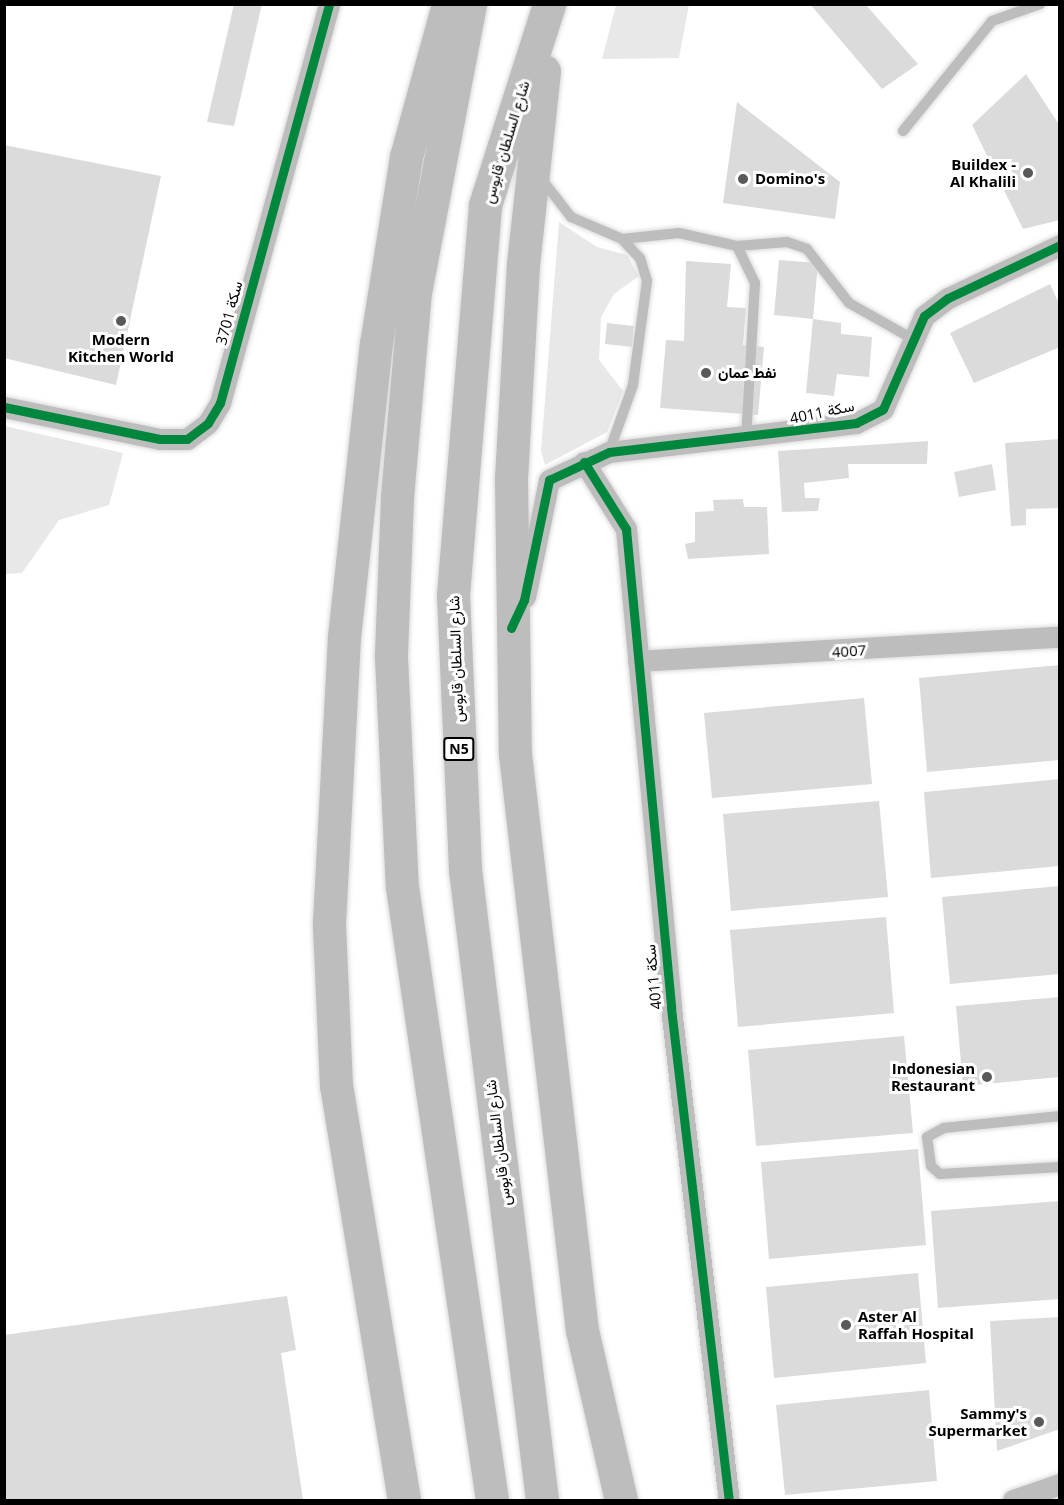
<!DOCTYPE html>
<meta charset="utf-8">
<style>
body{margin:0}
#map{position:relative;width:1064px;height:1505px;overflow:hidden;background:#fff;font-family:"Open Sans",Vazirmatn,sans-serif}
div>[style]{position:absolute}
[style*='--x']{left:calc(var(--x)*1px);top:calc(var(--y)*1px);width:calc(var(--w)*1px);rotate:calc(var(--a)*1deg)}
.green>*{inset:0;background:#e8e8e8}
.building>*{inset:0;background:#dbdbdb}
.roads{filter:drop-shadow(0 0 2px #dbdbdb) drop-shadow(0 0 2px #dbdbdb)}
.service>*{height:10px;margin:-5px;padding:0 5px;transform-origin:5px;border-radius:5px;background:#bdbdbd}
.minor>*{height:21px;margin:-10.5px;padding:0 10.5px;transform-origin:10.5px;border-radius:10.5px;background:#bdbdbd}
.trunk>*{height:33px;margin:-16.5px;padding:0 16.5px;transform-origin:16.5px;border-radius:16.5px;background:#bdbdbd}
.cycleway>*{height:9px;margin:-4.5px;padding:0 4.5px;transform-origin:4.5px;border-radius:4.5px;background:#00873e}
.dots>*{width:16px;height:16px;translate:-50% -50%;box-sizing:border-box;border:3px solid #fff;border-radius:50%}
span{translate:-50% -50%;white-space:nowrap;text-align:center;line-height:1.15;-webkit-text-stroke:6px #fff;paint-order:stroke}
.shield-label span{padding:2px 4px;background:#fff;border:2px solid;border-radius:4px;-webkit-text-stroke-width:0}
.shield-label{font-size:14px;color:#000;font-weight:700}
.street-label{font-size:15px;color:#000}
.poi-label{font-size:15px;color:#000;font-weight:700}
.right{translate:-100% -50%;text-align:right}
.left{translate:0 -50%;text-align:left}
.frame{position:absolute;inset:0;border:6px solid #000;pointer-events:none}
</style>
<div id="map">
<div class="green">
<i style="clip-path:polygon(616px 5px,689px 5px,679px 58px,602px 59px)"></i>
<i style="clip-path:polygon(559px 222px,597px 247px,627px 255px,639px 276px,614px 294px,601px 317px,599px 360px,623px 391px,607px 432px,545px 465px,541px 451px)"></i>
<i style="clip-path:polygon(5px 426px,123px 453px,109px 505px,59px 520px,22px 573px,5px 574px)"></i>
</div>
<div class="building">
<i style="clip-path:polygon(234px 4px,262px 4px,234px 126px,207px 122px)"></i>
<i style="clip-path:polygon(810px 4px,865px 4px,918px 64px,882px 89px)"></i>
<i style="clip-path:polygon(1026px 74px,1060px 126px,1060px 220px,1023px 229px,972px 125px)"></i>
<i style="clip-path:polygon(737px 102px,840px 182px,835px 219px,723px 203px)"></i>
<i style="clip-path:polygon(4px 145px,161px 176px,116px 385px,4px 358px)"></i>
<i style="clip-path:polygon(779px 260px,818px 263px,813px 319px,841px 323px,841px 334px,872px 337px,869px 377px,837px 374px,834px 396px,806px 393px,813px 319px,774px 315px)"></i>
<i style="clip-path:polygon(686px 261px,731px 264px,727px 307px,746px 308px,743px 345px,764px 347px,758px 415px,660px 408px,666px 340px,684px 341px)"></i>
<i style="clip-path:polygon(1050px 284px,1060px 306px,1060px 347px,974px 383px,950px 333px)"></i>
<i style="clip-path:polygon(607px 323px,634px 326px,632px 347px,605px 344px)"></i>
<i style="clip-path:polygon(1060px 439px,1060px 508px,1026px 509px,1026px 525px,1011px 526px,1005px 443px)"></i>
<i style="clip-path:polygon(928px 441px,927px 464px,848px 464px,849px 478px,804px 483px,805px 498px,820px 498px,818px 511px,782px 512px,778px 451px)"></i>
<i style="clip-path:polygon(992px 464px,996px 490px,959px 497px,954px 472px)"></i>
<i style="clip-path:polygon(743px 499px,744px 507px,767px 507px,769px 554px,688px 559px,685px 544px,695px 542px,695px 512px,714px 511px,713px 500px)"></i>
<i style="clip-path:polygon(1060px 665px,1060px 760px,927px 772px,919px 678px)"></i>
<i style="clip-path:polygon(864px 698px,872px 784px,712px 798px,704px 713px)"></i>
<i style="clip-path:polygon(1060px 779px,1060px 866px,931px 878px,924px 792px)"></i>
<i style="clip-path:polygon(879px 801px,888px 897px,731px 911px,723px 814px)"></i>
<i style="clip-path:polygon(1060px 886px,1060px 974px,950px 984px,942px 897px)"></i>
<i style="clip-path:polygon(886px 917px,894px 1013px,738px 1027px,730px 930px)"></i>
<i style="clip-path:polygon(1060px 997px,1060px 1077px,963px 1086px,956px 1006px)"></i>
<i style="clip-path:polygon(904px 1036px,913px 1133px,756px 1146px,748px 1050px)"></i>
<i style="clip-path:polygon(918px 1149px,926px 1245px,769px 1259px,761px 1162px)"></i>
<i style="clip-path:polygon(1060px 1201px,1060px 1299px,938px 1308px,931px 1211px)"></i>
<i style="clip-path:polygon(918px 1273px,926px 1363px,774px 1378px,766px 1287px)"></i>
<i style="clip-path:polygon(287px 1296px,296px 1350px,281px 1353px,303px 1500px,4px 1500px,4px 1335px)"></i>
<i style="clip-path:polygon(1060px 1317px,1060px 1429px,997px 1451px,990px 1321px)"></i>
<i style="clip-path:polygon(929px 1390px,937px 1481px,785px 1495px,776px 1405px)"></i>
</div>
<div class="roads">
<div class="service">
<i style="--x:903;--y:131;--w:141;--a:-51"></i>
<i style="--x:992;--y:21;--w:51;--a:-19.5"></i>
<i style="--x:540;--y:177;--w:51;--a:52.2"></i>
<i style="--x:571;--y:217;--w:56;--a:23.3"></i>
<i style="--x:622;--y:239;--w:26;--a:47"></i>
<i style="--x:640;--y:258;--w:24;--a:73"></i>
<i style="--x:647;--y:281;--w:105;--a:97.7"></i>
<i style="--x:633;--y:385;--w:71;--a:109.7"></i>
<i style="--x:622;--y:239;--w:57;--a:-6"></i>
<i style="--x:679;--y:233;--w:59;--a:12.6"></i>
<i style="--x:737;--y:246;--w:41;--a:64.1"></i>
<i style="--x:755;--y:283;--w:155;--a:93.3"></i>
<i style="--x:737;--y:246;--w:50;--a:-4.6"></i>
<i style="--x:787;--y:242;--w:21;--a:19"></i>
<i style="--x:807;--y:249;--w:68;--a:52.1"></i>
<i style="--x:849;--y:303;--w:71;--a:29.4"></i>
<i style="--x:1060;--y:1116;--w:117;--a:174.1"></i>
<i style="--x:944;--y:1128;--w:19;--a:152"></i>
<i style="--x:927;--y:1137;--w:29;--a:82"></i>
<i style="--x:931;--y:1166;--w:12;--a:42"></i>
<i style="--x:940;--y:1174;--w:120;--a:-3.3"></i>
</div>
<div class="minor">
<i style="--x:4;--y:407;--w:159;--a:11.6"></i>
<i style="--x:160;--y:439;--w:27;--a:0"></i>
<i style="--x:187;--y:439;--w:26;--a:-37"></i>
<i style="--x:208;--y:423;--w:23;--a:-59"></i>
<i style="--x:220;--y:403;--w:414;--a:-74.7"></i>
<i style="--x:584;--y:462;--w:79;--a:57.9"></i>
<i style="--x:626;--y:529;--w:481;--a:84.6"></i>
<i style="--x:671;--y:1008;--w:495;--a:83.3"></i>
<i style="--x:525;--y:597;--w:119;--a:-78.4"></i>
<i style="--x:549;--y:480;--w:66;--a:-25"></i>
<i style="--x:609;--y:452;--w:249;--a:-6.7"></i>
<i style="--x:856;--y:423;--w:30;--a:-27"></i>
<i style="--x:883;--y:409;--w:102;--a:-66.2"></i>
<i style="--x:924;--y:316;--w:30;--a:-37"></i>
<i style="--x:948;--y:298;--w:124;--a:-25.3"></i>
<i style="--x:638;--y:661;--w:423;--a:-3.3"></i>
<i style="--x:1013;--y:1500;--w:50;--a:-18.8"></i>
</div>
<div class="trunk">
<i style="--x:470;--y:4;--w:292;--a:100.8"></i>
<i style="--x:415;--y:291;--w:208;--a:95"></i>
<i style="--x:397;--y:498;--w:159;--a:92.2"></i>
<i style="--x:391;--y:657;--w:230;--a:87.3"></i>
<i style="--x:402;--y:887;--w:620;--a:81.65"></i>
<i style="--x:544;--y:71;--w:194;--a:96.2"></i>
<i style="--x:523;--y:264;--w:214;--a:93.2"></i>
<i style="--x:511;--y:478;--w:276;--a:89.2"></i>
<i style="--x:515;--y:754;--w:580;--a:83.37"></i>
<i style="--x:582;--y:1330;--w:174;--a:77.1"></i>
<i style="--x:404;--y:1500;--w:420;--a:-99.3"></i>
<i style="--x:336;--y:1086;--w:163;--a:-92.5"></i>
<i style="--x:329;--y:923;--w:286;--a:-87"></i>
<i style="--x:344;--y:637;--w:295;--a:-83.8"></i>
<i style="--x:376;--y:344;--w:189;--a:-80.9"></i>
<i style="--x:406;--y:157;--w:159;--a:-74.6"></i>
<i style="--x:542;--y:1500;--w:636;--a:-96.96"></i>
<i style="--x:465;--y:869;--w:274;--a:-92.5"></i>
<i style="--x:453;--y:595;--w:391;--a:-85.3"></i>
<i style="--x:485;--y:205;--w:211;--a:-72.3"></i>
</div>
</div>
<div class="cycleway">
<i style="--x:4;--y:407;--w:159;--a:11.6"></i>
<i style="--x:160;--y:439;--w:27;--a:0"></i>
<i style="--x:187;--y:439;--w:26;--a:-37"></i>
<i style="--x:208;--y:423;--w:23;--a:-59"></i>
<i style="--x:220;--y:403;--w:414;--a:-74.7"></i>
<i style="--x:584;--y:462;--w:79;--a:57.9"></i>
<i style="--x:626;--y:529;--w:481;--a:84.6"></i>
<i style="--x:671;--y:1008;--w:495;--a:83.3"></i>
<i style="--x:511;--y:628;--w:31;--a:-65"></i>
<i style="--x:524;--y:600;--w:123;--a:-78.2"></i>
<i style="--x:549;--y:480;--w:66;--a:-25"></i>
<i style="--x:609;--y:452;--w:249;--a:-6.7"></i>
<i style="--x:856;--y:423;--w:30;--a:-27"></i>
<i style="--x:883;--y:409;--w:102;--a:-66.2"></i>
<i style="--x:924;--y:316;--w:30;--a:-37"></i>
<i style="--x:948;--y:298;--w:124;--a:-25.3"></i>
</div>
<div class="dots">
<i style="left:1028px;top:173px;background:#595959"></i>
<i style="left:743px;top:179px;background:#595959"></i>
<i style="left:121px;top:321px;background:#595959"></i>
<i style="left:706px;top:373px;background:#595959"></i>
<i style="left:987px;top:1077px;background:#595959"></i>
<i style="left:846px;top:1325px;background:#595959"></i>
<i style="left:1039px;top:1422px;background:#595959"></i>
</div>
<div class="shield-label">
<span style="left:459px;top:749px">N5</span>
</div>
<div class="street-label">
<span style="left:506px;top:142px;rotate:-73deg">شارع السلطان قابوس</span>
<span style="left:229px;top:313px;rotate:-75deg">سكة 3701</span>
<span style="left:822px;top:412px;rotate:-12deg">سكة 4011</span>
<span style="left:849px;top:651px;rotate:-4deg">4007</span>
<span style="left:456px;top:659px;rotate:-92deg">شارع السلطان قابوس</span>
<span style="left:653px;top:977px;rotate:-96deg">سكة 4011</span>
<span style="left:498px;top:1143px;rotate:-97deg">شارع السلطان قابوس</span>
</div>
<div class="poi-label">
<span class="right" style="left:1016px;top:173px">Buildex -<br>Al Khalili</span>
<span class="left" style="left:755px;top:179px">Domino's</span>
<span style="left:121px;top:348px">Modern<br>Kitchen World</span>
<span class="left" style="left:718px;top:373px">نفط عمان</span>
<span class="right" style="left:975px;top:1077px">Indonesian<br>Restaurant</span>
<span class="left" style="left:858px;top:1325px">Aster Al<br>Raffah Hospital</span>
<span class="right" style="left:1027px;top:1422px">Sammy's<br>Supermarket</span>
</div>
<div class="frame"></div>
</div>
